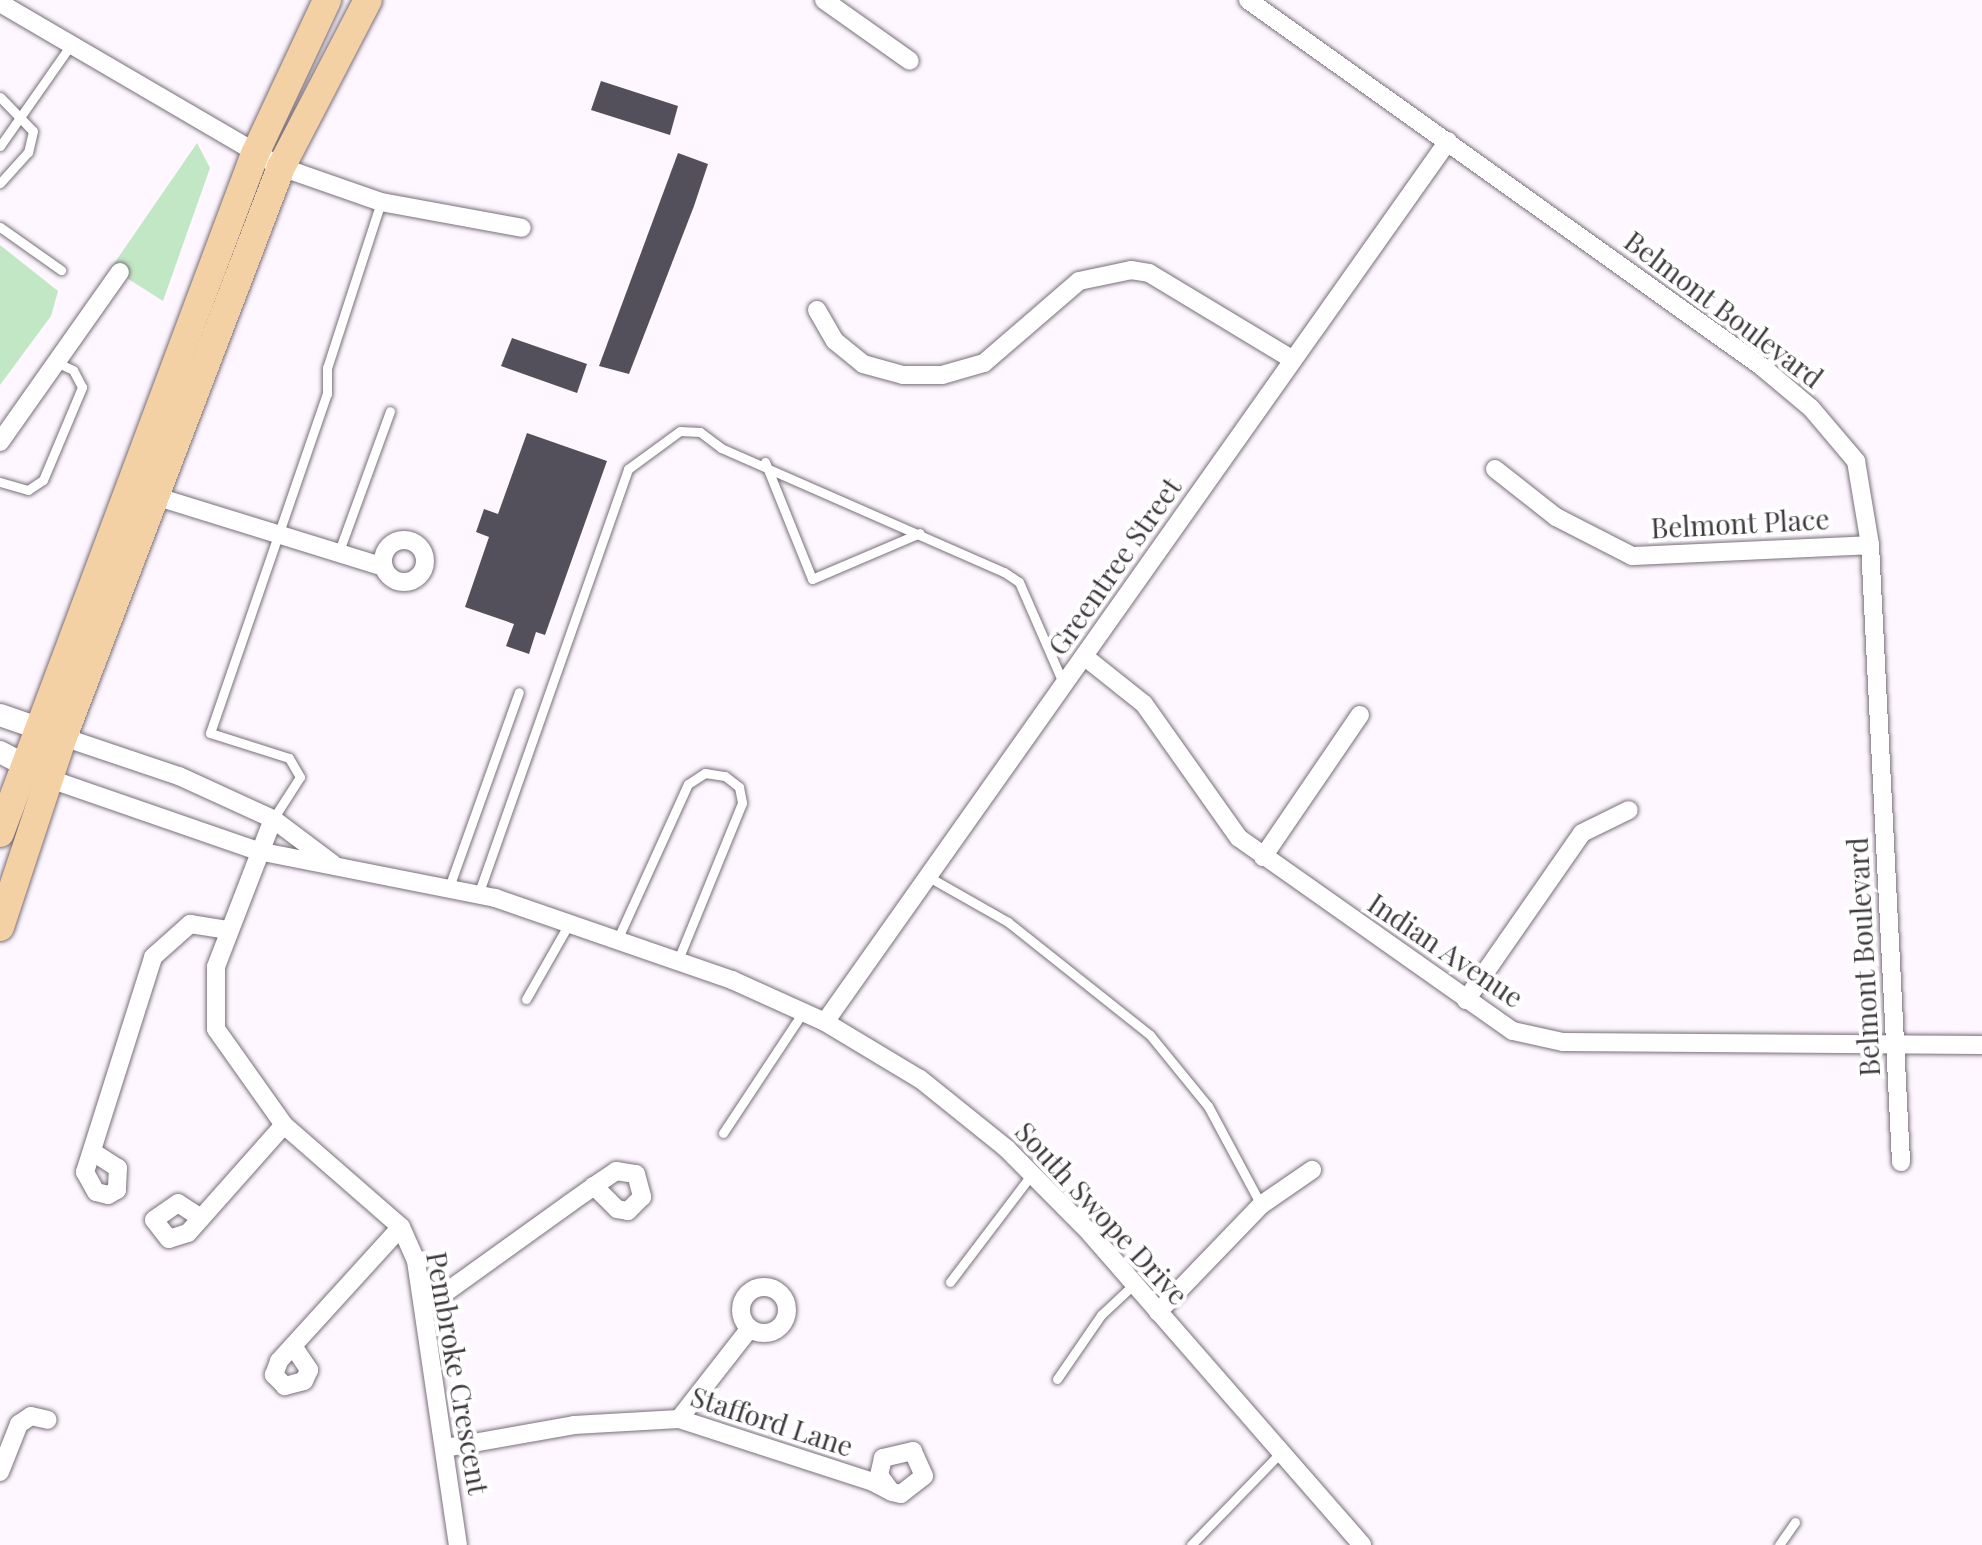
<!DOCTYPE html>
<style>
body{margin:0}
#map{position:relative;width:1982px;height:1545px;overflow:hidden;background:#fef7ff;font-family:"Playfair Display",serif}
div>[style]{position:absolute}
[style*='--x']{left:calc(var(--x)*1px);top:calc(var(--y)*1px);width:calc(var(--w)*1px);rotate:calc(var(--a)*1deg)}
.green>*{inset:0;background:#c2e7c4}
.building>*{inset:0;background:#53505c}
.roads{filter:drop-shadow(0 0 2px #786f79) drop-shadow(0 0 2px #786f79)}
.service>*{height:9px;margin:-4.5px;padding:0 4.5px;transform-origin:4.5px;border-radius:4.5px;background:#fff}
.minor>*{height:18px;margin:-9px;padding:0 9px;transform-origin:9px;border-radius:9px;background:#fff}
.minor>.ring{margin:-9px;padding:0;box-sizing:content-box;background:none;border:18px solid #fff;border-radius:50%}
.tertiary>*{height:22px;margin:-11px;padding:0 11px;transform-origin:11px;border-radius:11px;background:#fff}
.primary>*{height:28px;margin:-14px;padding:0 14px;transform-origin:14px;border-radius:14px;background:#f4d0a5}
span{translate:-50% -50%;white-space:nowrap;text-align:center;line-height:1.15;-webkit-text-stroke:8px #fff;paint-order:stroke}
.street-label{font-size:28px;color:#3e3a3e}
</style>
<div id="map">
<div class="green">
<i style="clip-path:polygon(197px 143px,210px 168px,163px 301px,111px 268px)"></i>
<i style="clip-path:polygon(0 245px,58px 291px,51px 316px,0 385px)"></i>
</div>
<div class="building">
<i style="clip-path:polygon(601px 81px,678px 106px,670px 135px,591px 110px)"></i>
<i style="clip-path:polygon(678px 153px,708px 164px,694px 206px,629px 374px,599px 366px)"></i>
<i style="clip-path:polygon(512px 338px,587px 364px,577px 393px,501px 366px)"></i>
<i style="clip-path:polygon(527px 433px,607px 461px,545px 635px,536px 632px,529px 654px,506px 646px,514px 624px,465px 607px,489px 537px,476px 532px,484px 509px,498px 514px)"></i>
</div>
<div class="roads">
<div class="service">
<i style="--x:0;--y:97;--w:47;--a:45.9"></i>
<i style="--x:33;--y:131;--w:22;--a:103"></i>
<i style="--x:28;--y:152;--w:42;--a:132.1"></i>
<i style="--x:0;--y:146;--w:126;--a:-55"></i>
<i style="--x:0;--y:227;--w:75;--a:35.2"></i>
<i style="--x:765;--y:462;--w:126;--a:68.1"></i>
<i style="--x:812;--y:579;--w:117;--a:-23.1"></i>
<i style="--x:0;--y:482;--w:29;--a:16"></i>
<i style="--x:28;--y:490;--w:18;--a:-34"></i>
<i style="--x:43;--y:480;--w:101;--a:-67.2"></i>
<i style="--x:82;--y:387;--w:19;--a:-118"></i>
<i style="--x:73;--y:370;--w:19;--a:-155"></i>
<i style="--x:338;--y:554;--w:152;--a:-70"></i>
<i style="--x:273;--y:819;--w:50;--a:-57.3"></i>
<i style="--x:300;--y:777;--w:22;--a:-120"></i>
<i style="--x:289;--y:758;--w:83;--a:-162.4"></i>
<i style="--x:210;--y:733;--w:359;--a:-71"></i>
<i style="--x:327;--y:394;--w:26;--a:-90"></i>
<i style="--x:327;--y:368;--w:175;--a:-72"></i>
<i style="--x:927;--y:876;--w:93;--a:29.6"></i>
<i style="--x:1008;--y:922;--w:181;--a:38.5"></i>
<i style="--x:1150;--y:1035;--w:92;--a:50.8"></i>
<i style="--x:1208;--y:1106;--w:112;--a:61.8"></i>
<i style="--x:448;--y:890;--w:210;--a:-70.3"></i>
<i style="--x:478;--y:895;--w:452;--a:-70.6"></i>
<i style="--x:628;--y:469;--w:64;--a:-36.2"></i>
<i style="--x:680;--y:431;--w:20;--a:3"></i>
<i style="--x:700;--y:432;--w:26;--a:37"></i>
<i style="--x:721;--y:448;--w:309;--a:23.7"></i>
<i style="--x:1004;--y:572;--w:18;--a:34"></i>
<i style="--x:1019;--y:582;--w:112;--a:66.4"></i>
<i style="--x:618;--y:938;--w:169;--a:-65.6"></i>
<i style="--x:688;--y:784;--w:20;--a:-33"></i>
<i style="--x:705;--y:773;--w:20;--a:9"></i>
<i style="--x:725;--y:776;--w:18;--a:38"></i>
<i style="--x:739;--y:787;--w:16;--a:79"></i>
<i style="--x:742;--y:803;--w:170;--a:112.2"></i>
<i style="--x:526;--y:999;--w:89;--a:-60.3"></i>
<i style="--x:723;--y:1133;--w:145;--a:-56.5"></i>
<i style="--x:950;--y:1282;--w:136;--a:-52.8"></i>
<i style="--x:1057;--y:1379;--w:78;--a:-55.5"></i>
<i style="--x:1101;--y:1315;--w:45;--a:-43.2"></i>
<i style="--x:1191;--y:1545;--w:128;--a:-45.9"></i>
<i style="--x:1779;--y:1545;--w:28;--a:-55"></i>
</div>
<div class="minor">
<i style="--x:824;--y:0;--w:105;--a:35.3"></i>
<i style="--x:1248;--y:0;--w:630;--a:35.51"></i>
<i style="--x:1761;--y:366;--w:65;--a:40"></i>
<i style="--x:1811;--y:408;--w:70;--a:49.7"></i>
<i style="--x:1856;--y:461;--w:85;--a:80.5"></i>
<i style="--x:1870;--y:545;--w:618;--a:87.12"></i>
<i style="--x:0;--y:3;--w:325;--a:30.3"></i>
<i style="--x:281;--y:167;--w:106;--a:19.3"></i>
<i style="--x:381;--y:202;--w:143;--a:10.4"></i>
<i style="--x:817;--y:310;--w:36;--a:60"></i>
<i style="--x:835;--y:341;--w:36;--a:39"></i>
<i style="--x:863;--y:364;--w:41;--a:15.4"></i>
<i style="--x:903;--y:375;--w:39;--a:0"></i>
<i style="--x:942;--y:375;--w:44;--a:-15.9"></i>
<i style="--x:984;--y:363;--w:125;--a:-40.8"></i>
<i style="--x:1079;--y:281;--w:53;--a:-11.9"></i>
<i style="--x:1131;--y:270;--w:18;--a:9"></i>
<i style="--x:1149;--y:273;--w:168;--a:31.1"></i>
<i style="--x:0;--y:442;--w:208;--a:-54.8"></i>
<i style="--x:1495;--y:469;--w:78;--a:38.2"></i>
<i style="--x:1556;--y:517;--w:85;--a:27.2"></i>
<i style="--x:1632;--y:556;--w:238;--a:-2.6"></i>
<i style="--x:161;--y:498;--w:233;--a:17.2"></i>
<i class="ring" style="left:383px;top:540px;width:24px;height:24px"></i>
<i style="--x:1085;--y:657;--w:75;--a:38.5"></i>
<i style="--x:1144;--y:704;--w:164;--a:54.7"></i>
<i style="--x:1239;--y:838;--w:335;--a:35.2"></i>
<i style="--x:1513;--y:1031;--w:51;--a:12.4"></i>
<i style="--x:1563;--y:1042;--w:419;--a:0.4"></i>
<i style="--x:63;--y:737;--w:122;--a:18.6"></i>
<i style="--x:179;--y:776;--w:103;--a:24.6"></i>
<i style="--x:273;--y:819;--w:75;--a:36.9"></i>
<i style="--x:50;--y:779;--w:220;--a:19.1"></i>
<i style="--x:258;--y:851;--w:242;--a:11.2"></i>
<i style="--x:495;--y:898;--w:251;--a:19.1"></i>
<i style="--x:732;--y:980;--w:102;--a:24.3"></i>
<i style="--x:825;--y:1022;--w:111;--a:31"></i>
<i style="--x:920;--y:1079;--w:112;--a:38.8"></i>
<i style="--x:1007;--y:1149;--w:118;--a:45.3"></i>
<i style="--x:1090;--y:1233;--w:414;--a:48.9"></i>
<i style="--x:273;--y:819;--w:159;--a:111.1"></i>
<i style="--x:216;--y:967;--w:62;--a:90"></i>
<i style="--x:216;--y:1029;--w:118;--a:54.7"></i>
<i style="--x:284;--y:1125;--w:155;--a:41.1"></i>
<i style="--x:401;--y:1227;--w:37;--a:66"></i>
<i style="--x:416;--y:1261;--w:287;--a:81.6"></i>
<i style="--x:1263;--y:857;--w:172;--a:-55.7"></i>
<i style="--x:1466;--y:1000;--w:203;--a:-55.2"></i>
<i style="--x:1582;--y:833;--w:52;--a:-26.1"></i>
<i style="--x:825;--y:1022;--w:1079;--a:-54.73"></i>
<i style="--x:93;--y:1152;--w:30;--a:33"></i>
<i style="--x:118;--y:1168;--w:22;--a:93"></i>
<i style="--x:117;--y:1190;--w:10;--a:151"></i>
<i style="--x:108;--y:1195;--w:12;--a:-166"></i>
<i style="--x:96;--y:1192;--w:23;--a:-119"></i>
<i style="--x:85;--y:1172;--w:225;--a:-72.4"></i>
<i style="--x:153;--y:957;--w:50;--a:-41.7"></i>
<i style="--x:190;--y:924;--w:36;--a:9"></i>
<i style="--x:201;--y:1218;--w:27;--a:-147"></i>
<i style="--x:178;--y:1203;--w:29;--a:145"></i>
<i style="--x:154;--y:1220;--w:24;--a:52"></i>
<i style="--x:169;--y:1239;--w:20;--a:-18"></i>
<i style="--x:188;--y:1233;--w:144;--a:-48.4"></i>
<i class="ring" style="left:741px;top:1287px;width:28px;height:28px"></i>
<i style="--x:424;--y:1308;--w:180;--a:-35.7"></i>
<i style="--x:570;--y:1203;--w:29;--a:-35"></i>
<i style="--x:594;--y:1186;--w:27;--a:-34"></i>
<i style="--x:616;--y:1171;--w:20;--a:9"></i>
<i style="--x:636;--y:1174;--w:24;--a:75"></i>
<i style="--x:642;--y:1197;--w:20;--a:135"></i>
<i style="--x:628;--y:1211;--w:11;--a:-170"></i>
<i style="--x:617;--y:1209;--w:33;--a:-135"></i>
<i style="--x:1158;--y:1312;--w:149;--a:-46.1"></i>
<i style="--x:1261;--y:1205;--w:62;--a:-34.5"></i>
<i style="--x:293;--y:1346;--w:29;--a:56"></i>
<i style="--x:309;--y:1370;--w:12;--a:114"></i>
<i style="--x:304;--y:1381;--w:20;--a:165"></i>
<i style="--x:285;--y:1386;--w:16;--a:-135"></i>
<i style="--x:274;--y:1375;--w:15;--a:-70"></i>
<i style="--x:279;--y:1361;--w:181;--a:-47.7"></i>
<i style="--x:679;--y:1419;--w:115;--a:-52"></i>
<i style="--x:445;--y:1448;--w:131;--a:-10.1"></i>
<i style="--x:574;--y:1425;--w:105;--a:-3.3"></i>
<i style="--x:679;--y:1419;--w:204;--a:18"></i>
<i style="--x:873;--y:1482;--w:21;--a:28"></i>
<i style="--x:892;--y:1492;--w:9;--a:13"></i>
<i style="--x:901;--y:1494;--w:29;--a:-38"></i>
<i style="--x:924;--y:1476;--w:27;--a:-114"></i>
<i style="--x:913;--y:1451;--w:31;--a:167"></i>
<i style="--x:883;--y:1458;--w:17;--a:103"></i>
<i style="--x:879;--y:1475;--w:19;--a:54"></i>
<i style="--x:0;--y:1472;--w:52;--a:-68.4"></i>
<i style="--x:19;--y:1424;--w:14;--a:-34"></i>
<i style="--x:31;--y:1416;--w:17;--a:13"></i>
</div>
<div class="tertiary">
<i style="--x:0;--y:715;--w:58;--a:19.1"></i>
<i style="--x:0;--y:752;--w:43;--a:27.8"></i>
</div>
<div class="primary">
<i style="--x:0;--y:833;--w:725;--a:-69.42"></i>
<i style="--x:255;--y:154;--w:170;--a:-64.9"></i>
<i style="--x:0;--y:927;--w:200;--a:-71.7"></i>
<i style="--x:63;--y:737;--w:610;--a:-69.07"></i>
<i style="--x:281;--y:167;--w:188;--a:-62.5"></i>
</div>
</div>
<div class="street-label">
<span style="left:1724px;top:309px;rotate:37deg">Belmont Boulevard</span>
<span style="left:1740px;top:523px;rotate:-3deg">Belmont Place</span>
<span style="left:1114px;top:566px;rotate:-55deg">Greentree Street</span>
<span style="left:1446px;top:950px;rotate:34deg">Indian Avenue</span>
<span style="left:1863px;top:957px;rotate:-93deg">Belmont Boulevard</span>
<span style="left:1102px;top:1213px;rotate:47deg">South Swope Drive</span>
<span style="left:458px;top:1373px;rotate:80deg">Pembroke Crescent</span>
<span style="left:772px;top:1421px;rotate:18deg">Stafford Lane</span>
</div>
</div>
